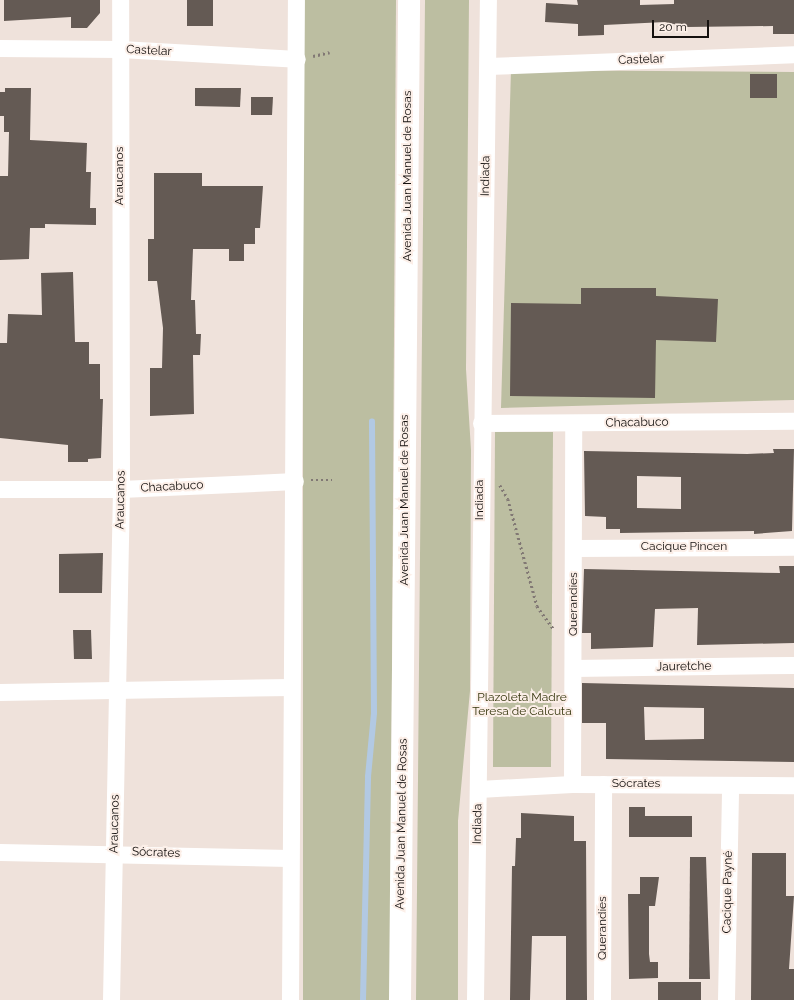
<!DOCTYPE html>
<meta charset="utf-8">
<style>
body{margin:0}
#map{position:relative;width:794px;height:1000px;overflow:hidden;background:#efe2db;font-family:Raleway,sans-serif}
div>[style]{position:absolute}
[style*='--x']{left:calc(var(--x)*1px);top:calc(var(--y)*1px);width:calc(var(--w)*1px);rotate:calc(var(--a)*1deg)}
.green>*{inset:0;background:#bcbea1}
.stream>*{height:5.5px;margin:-2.75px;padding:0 2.75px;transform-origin:2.75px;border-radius:2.75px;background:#b2c9e3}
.building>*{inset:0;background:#645a54}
.path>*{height:2.5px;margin-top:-1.25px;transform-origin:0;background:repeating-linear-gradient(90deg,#817874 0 2px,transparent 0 5px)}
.street>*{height:17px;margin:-8.5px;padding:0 8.5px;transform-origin:8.5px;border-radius:8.5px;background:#fff}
.primary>*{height:22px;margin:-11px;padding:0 11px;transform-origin:11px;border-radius:11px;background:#fff}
span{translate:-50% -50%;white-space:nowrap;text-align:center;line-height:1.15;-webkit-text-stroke:4px #fcefe8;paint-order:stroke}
.street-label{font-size:12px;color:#15110f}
.park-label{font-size:12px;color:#35360d}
.scale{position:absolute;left:652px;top:20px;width:57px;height:18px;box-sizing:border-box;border:2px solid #15110f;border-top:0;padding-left:5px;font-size:12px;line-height:14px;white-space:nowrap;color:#15110f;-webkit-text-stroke:3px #fcefe8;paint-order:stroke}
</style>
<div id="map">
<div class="green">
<i style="clip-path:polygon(303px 0,396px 0,390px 1000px,303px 1000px)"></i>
<i style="clip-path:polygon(425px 0,469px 0,466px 369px,471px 450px,470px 691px,458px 821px,458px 1000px,416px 1000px)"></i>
<i style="clip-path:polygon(511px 70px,794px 72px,794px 400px,501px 408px)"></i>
<i style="clip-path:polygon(495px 432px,553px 432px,551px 767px,493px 767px)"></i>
</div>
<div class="stream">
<i style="--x:363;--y:1000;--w:223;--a:-88.7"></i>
<i style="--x:368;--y:777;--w:64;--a:-84.6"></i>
<i style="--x:374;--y:713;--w:291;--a:-90.4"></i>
</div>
<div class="building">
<i style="clip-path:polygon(4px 0,100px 0,100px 13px,87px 28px,71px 28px,71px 17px,4px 21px)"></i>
<i style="clip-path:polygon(187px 0,213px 0,213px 26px,187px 26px)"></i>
<i style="clip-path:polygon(577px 0,640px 0,640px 5px,674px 4px,674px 0,794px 0,794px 34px,773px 34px,773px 26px,687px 27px,665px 22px,604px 25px,604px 35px,578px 36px,578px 24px,545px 22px,546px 3px,578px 5px)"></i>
<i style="clip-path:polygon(750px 74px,777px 74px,777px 98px,750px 98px)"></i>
<i style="clip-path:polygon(5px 88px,31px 88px,30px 140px,87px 143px,86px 172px,91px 172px,90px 208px,96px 208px,96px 225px,45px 224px,45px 228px,30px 228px,29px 259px,0 260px,0 176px,8px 176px,9px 132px,4px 132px,4px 116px,0 116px,0 92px,5px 92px)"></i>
<i style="clip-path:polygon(195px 88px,241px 88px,240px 107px,195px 106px)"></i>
<i style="clip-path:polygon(251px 97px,273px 97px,272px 115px,251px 115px)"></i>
<i style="clip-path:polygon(154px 173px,202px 173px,202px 186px,263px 186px,260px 228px,255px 228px,255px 244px,244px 244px,244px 261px,229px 261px,229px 249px,193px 249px,191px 300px,195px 300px,196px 334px,201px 334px,200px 355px,193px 355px,194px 414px,150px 416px,150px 368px,162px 368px,163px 328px,157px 281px,148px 281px,148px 239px,154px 239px)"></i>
<i style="clip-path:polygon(73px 272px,75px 342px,89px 342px,89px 364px,100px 364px,100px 399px,103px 399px,101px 458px,88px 459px,88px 462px,68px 462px,68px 445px,0 438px,0 343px,7px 343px,8px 314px,42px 315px,41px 273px)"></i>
<i style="clip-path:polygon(581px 288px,656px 288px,656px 296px,718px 299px,716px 342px,656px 340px,655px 398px,510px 396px,511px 303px,581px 304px)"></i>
<i style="clip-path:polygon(evenodd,773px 449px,794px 449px,792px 531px,754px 534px,754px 531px,620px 533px,620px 529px,606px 529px,606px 517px,585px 516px,584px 451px,747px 454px,774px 453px,773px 449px,637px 476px,681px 477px,681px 509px,637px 508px,637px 476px)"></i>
<i style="clip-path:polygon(103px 553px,102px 593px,59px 593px,59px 554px)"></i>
<i style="clip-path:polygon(779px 566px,794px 566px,794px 643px,697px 645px,698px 608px,655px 609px,653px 647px,591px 649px,591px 633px,582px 633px,584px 569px,780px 573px)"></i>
<i style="clip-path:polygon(73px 630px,91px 630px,92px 659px,74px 659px)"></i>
<i style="clip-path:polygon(evenodd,582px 683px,794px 688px,794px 762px,606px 759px,606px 723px,582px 723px,582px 683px,644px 707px,704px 708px,704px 739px,645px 740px,644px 707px)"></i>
<i style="clip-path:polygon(629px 807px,645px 807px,645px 816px,692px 816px,692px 837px,629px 837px)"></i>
<i style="clip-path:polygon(521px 813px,574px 816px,574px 841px,586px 841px,587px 1000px,566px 1000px,566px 936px,532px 936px,530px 1000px,510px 1000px,512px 866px,515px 866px,516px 838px,521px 838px)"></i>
<i style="clip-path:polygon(752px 853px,786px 853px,786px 896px,794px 896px,789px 969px,794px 969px,794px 1000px,751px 1000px)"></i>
<i style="clip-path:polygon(690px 857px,706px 857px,710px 979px,689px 979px)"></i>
<i style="clip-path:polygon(640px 877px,659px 877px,655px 906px,649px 906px,649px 954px,650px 962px,658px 962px,658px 978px,629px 979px,628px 894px,640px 894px)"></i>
<i style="clip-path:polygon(658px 982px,701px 982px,701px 1000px,658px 1000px)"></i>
</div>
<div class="path">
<i style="--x:313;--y:56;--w:17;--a:-13"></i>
<i style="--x:311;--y:480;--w:21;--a:0"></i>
<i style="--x:500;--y:485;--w:16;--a:60"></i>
<i style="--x:508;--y:499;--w:111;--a:74.8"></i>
<i style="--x:537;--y:606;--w:29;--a:54"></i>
</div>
<div class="street">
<i style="--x:0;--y:48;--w:120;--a:0.5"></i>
<i style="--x:120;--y:49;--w:177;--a:3.2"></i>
<i style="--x:488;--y:66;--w:306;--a:-2.2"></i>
<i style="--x:481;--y:423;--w:313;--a:-0.4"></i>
<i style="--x:0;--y:489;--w:121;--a:0"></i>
<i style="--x:121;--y:489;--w:174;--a:-2.6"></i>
<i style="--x:574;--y:548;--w:220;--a:-0.3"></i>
<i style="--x:573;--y:668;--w:221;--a:-0.8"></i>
<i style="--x:0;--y:692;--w:291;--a:-1"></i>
<i style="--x:572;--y:784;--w:359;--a:-89.8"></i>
<i style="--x:479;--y:789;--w:93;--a:-3.1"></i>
<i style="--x:572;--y:784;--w:222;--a:0.3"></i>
<i style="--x:0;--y:852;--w:289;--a:1.2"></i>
<i style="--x:111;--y:1000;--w:511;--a:-88.88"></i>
<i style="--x:121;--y:489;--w:489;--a:-90.1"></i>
<i style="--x:290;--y:1000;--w:1000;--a:-89.66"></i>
<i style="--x:475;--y:1000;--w:1000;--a:-89.26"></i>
<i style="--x:602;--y:1000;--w:216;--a:-89.7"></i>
<i style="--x:726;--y:1000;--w:215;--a:-88.9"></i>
</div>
<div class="primary">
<i style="--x:400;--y:1000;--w:1000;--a:-89.48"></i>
</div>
<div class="street-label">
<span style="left:149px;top:51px;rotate:3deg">Castelar</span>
<span style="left:641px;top:60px;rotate:-2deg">Castelar</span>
<span style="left:120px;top:176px;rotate:-90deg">Araucanos</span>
<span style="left:408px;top:176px;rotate:-90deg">Avenida Juan Manuel de Rosas</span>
<span style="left:486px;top:176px;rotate:-89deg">Indiada</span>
<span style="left:637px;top:423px;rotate:-1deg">Chacabuco</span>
<span style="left:172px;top:487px;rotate:-3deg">Chacabuco</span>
<span style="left:121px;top:500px;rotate:-89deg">Araucanos</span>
<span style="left:405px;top:500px;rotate:-90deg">Avenida Juan Manuel de Rosas</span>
<span style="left:480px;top:500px;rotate:-90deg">Indiada</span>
<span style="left:684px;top:547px">Cacique Pincen</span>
<span style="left:574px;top:604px;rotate:-90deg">Querandíes</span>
<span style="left:684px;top:667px;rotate:-1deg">Jauretche</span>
<span style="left:636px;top:784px">Sócrates</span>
<span style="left:115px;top:824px;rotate:-89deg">Araucanos</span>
<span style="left:402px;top:824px;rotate:-89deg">Avenida Juan Manuel de Rosas</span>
<span style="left:478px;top:824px;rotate:-89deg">Indiada</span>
<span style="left:156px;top:853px;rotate:2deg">Sócrates</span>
<span style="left:728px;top:892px;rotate:-89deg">Cacique Payné</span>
<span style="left:603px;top:928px;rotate:-90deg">Querandíes</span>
</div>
<div class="park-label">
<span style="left:522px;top:705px">Plazoleta Madre<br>Teresa de Calcuta</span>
</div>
<div class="scale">20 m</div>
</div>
